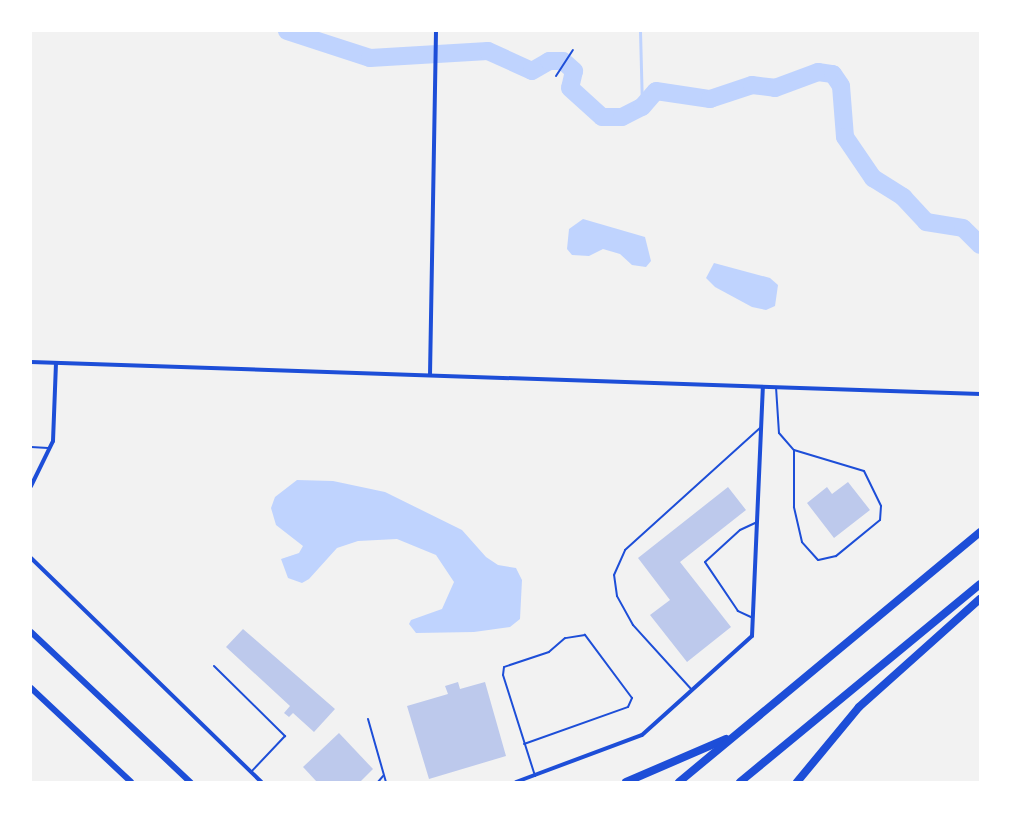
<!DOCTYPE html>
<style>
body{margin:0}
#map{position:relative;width:1011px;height:813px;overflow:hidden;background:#f2f2f2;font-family:"PT Serif",serif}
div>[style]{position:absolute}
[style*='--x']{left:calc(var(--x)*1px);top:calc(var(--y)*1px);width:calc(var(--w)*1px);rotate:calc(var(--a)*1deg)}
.water>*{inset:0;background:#bfd3fe}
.stream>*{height:3px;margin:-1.5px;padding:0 1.5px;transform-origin:1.5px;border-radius:1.5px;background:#bfd3fe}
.river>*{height:18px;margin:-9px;padding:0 9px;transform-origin:9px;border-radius:9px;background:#bfd3fe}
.building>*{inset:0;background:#bdc9ec}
.path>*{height:2px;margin:-1px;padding:0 1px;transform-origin:1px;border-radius:1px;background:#1d4ed8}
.service>*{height:2px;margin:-1px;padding:0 1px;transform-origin:1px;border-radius:1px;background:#1d4ed8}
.minor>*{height:4px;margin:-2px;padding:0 2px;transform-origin:2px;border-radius:2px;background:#1d4ed8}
.primary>*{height:6px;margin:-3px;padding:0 3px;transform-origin:3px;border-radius:3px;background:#1d4ed8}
.motorway>*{height:8px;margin:-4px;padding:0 4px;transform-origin:4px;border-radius:4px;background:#1d4ed8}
span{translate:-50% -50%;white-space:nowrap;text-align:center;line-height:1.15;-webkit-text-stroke:4.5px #fff;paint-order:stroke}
.frame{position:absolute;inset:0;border:32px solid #fff;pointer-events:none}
</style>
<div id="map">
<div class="water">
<i style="clip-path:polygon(583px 219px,645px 237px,651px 261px,646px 267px,632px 265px,620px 254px,603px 249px,589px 256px,572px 255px,567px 249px,569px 229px)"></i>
<i style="clip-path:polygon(714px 263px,770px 278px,778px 285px,775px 306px,766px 310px,752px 307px,715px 287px,706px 278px)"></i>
<i style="clip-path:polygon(297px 480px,333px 481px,385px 492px,462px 530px,486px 557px,498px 565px,516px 568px,522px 580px,520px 619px,510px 627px,474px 632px,416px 633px,409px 624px,411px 620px,442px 609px,454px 582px,436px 555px,397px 539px,358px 541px,337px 548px,309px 579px,302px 583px,288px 578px,281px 559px,299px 553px,303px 546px,276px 525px,271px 508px,275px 497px)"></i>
</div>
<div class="stream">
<i style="--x:640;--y:31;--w:76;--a:88.5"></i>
</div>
<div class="river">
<i style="--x:287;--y:31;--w:87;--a:18"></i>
<i style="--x:370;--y:58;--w:118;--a:-3.4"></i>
<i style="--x:488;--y:51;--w:48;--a:24.4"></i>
<i style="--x:532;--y:71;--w:20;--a:-30"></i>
<i style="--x:549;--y:61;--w:14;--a:0"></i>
<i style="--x:563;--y:61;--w:15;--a:42"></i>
<i style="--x:574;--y:71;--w:17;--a:103"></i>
<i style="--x:570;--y:88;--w:43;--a:42.2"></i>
<i style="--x:602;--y:117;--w:20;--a:0"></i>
<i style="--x:622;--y:117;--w:22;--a:-27"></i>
<i style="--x:642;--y:107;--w:21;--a:-49"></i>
<i style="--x:656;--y:91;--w:55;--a:8.4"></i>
<i style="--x:710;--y:99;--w:44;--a:-18.4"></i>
<i style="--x:752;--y:85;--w:23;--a:7"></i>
<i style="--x:775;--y:88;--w:46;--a:-20.4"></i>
<i style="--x:818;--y:72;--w:15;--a:8"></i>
<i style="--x:833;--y:74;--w:14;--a:56"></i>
<i style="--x:841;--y:86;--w:51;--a:85.5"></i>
<i style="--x:845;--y:137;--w:50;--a:55.7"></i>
<i style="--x:873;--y:178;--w:36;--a:32"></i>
<i style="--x:903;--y:197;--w:34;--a:47"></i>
<i style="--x:926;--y:222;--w:37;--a:9"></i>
<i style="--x:963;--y:228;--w:24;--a:45"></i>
</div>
<div class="building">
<i style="clip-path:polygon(848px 482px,870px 510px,834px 538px,807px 503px,827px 487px,832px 494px)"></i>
<i style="clip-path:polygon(728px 487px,746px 510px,680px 562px,731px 627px,687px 662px,650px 615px,670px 600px,638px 558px)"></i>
<i style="clip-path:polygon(243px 629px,335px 709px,314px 732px,293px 713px,289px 717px,284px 713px,290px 706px,226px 647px)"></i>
<i style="clip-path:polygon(458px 682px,460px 689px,485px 682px,506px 756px,429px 779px,407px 706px,448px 694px,445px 686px)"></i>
<i style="clip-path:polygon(339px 733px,373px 769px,360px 782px,317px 782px,303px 767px)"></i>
</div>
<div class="path">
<i style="--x:556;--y:76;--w:31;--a:-57"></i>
</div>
<div class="service">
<i style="--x:776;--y:387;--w:46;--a:86.3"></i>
<i style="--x:779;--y:433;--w:23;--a:49"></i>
<i style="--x:794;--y:450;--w:73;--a:16.7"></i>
<i style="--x:864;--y:471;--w:39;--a:64"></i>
<i style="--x:881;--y:506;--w:14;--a:94"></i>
<i style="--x:880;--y:520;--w:57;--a:140.7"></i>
<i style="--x:836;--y:556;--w:18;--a:167"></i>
<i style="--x:818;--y:560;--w:24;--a:-132"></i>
<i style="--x:802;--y:542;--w:36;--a:-103"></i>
<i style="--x:794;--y:507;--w:57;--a:-90"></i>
<i style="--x:31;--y:447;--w:17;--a:3"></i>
<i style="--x:753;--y:618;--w:17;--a:-155"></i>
<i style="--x:738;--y:611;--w:59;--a:-124"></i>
<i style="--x:705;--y:562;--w:47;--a:-42.4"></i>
<i style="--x:740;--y:530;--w:19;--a:-25"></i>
<i style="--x:214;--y:666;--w:100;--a:44.6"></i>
<i style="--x:285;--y:736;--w:50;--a:133.4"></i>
<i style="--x:692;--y:690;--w:88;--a:-132.2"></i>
<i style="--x:633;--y:625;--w:33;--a:-119"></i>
<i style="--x:617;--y:596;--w:21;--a:-98"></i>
<i style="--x:614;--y:575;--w:27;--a:-66"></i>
<i style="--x:625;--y:550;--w:183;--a:-42.1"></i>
<i style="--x:368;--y:719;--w:66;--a:74.1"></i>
<i style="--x:524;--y:744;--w:110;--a:-19.6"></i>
<i style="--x:628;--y:707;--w:10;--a:-66"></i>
<i style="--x:632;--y:698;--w:79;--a:-126.7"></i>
<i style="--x:585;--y:635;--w:20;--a:171"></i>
<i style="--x:565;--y:638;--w:21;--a:139"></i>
<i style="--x:549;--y:652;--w:47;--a:161.6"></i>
<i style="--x:504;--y:667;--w:8;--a:97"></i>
<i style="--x:503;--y:675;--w:106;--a:72.4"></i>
<i style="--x:378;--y:782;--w:8;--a:-50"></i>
</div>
<div class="minor">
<i style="--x:31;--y:362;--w:950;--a:1.93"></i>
<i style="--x:430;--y:375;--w:344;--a:-89"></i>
<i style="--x:31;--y:486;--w:50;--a:-63.9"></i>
<i style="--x:53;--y:441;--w:78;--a:-87.8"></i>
<i style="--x:31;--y:558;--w:321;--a:44.2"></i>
<i style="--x:516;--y:782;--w:134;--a:-20.5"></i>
<i style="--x:642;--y:735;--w:148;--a:-42"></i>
<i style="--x:752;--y:636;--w:249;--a:-87.5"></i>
</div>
<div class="primary">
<i style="--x:31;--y:632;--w:219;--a:43.3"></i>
<i style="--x:31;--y:688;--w:137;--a:43.2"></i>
</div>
<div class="motorway">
<i style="--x:626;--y:782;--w:109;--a:-23.3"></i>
<i style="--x:679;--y:782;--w:391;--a:-39.7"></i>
<i style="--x:740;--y:782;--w:311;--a:-39.5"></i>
<i style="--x:797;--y:782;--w:97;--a:-50.4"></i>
<i style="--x:859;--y:707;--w:162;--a:-41.8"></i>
</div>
<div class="frame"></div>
</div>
